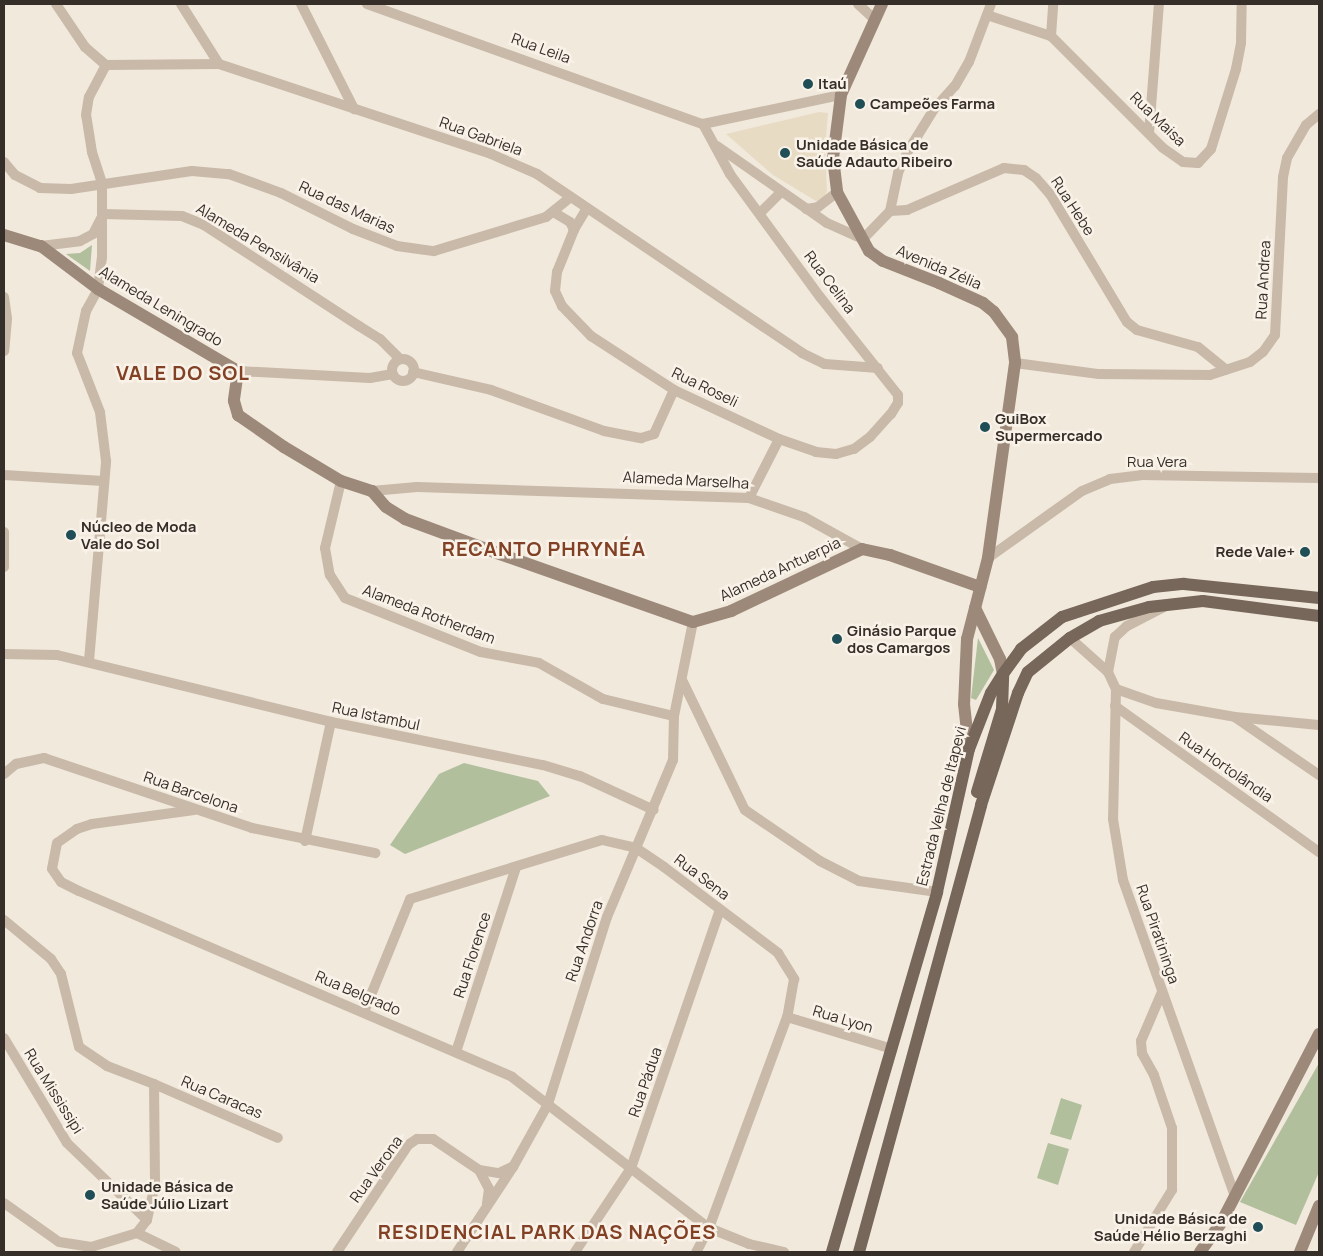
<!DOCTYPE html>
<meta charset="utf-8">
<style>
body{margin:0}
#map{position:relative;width:1323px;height:1256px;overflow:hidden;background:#f1e9dc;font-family:Manrope,sans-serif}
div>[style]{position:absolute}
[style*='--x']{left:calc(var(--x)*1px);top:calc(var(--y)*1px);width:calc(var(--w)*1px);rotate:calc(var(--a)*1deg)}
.green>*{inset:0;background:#b1bf9d}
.plaza>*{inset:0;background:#e8dbc4}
.street>*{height:10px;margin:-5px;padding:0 5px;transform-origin:5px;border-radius:5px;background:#c9b9a9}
.street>.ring{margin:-5px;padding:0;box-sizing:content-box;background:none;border:10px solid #c9b9a9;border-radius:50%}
.secondary>*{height:12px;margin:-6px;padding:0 6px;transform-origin:6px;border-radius:6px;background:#9c897a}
.primary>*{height:12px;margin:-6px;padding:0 6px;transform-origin:6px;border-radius:6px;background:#77665a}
.dots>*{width:14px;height:14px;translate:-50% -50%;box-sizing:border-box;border:2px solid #f9f2e8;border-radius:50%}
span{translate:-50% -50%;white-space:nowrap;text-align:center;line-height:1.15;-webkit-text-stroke:5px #f9f2e8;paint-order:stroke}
.street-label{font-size:15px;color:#362e28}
.poi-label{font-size:15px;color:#362e28;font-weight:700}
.left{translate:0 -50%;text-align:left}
.right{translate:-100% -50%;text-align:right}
.district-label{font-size:20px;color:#824125;font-weight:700;letter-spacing:1px}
.frame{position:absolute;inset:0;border:5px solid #362e28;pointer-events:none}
</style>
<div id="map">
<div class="green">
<i style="clip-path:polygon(92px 245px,90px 271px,66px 254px,80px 253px)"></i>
<i style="clip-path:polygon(978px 638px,994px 670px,976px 700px,971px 698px)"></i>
<i style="clip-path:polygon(464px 763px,538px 781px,550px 796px,405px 854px,390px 845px,439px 774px)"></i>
<i style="clip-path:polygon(1319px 1063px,1319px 1172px,1296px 1225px,1240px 1202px)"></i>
<i style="clip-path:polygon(1061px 1098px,1082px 1105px,1071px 1140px,1050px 1134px)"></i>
<i style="clip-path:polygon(1048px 1143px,1069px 1149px,1058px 1185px,1037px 1178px)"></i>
</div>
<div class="plaza">
<i style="clip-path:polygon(819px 112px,828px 113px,825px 149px,827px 191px,823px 200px,816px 201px,773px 175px,726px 134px)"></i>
</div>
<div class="street">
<i style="--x:56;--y:4;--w:52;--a:56"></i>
<i style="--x:85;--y:47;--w:28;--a:41"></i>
<i style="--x:106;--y:65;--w:113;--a:-0.5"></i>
<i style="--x:219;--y:64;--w:287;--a:18.3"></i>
<i style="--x:491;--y:154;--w:50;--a:23.5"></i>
<i style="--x:537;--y:174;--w:320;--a:34"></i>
<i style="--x:802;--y:353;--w:25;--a:26"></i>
<i style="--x:825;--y:364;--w:53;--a:4.3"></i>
<i style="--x:181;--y:4;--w:71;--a:57.7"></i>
<i style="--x:301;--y:4;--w:118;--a:63.2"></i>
<i style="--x:367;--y:4;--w:357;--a:19.7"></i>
<i style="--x:858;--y:4;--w:23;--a:43"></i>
<i style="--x:987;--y:15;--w:67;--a:18.2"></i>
<i style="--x:1051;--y:36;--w:158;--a:45"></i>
<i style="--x:1163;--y:148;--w:24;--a:35"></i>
<i style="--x:1183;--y:162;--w:15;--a:4"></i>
<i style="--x:1198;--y:163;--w:19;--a:-47"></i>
<i style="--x:1211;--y:149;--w:84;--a:-72.6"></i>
<i style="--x:1236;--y:69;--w:26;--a:-79"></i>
<i style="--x:1241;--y:43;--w:39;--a:-89"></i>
<i style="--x:1051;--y:36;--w:32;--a:-86"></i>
<i style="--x:703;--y:124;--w:141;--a:-11.9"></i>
<i style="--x:1149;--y:133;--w:129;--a:-85.6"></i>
<i style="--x:717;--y:146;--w:134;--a:35"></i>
<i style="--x:827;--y:223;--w:39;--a:24"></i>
<i style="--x:863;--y:239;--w:39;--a:-46"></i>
<i style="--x:890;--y:211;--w:17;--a:-3"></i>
<i style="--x:907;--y:210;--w:106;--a:-23.4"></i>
<i style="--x:1004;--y:168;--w:20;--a:6"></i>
<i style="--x:1024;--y:170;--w:14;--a:34"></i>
<i style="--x:1036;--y:178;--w:21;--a:49"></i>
<i style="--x:1050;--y:194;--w:149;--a:59"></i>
<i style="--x:1127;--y:322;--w:13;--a:39"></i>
<i style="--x:1137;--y:330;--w:63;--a:15.6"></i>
<i style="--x:1198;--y:347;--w:36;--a:39"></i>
<i style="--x:4;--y:162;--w:17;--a:50"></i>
<i style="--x:15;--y:175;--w:28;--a:27"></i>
<i style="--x:40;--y:188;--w:31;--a:2"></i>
<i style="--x:71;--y:189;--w:122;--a:-8.5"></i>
<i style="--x:192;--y:171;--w:37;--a:5"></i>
<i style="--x:229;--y:174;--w:55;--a:20.1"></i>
<i style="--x:281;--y:193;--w:80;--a:26.6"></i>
<i style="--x:353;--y:229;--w:47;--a:21.1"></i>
<i style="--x:397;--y:246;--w:37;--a:8"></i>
<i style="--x:434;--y:251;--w:117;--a:-16.9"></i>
<i style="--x:546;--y:217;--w:32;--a:-39"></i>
<i style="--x:587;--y:208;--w:26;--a:121"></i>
<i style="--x:574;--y:230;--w:45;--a:112"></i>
<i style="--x:557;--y:272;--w:19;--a:96"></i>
<i style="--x:555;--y:291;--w:17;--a:65"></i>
<i style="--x:562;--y:306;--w:42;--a:46"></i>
<i style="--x:591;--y:336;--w:99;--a:33"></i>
<i style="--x:674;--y:390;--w:116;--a:25"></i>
<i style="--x:779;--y:439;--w:39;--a:19"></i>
<i style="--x:816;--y:452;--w:20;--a:6"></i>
<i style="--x:836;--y:454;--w:19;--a:-16"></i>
<i style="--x:854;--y:449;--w:20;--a:-37"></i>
<i style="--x:870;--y:437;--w:31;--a:-48"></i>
<i style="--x:891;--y:414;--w:13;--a:-58"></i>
<i style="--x:898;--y:403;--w:8;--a:-90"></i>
<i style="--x:898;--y:395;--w:125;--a:-128.5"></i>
<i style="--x:820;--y:297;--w:152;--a:-126.2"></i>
<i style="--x:730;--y:174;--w:57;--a:-118.4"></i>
<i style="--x:806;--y:209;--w:12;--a:-9"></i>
<i style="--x:818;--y:207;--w:24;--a:-38"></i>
<i style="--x:890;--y:211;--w:39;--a:-78"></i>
<i style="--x:898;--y:173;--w:24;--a:-66"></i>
<i style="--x:908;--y:151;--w:49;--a:-58.2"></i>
<i style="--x:934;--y:109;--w:31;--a:-48"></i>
<i style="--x:955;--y:86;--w:28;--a:-60"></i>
<i style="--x:969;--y:62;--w:62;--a:-69.2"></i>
<i style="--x:761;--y:212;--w:28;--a:-45"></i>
<i style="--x:555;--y:213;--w:17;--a:31"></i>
<i style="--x:570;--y:222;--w:9;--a:63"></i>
<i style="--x:41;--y:246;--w:39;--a:-7"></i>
<i style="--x:80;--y:241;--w:15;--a:-28"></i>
<i style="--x:93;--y:234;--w:22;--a:-63"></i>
<i style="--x:103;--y:214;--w:79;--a:1.5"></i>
<i style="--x:182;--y:216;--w:24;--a:22"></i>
<i style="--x:204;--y:225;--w:185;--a:33.1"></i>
<i style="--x:359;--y:326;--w:25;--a:32"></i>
<i style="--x:380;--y:339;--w:28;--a:45"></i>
<i style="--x:4;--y:297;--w:22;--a:82"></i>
<i style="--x:7;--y:319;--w:32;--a:95"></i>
<i class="ring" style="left:392px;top:359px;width:12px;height:12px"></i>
<i style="--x:1015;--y:363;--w:85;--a:7.5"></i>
<i style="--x:1099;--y:374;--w:111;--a:0.5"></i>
<i style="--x:1210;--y:375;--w:42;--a:-18"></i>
<i style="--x:1250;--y:362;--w:16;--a:-38"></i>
<i style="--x:1263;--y:352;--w:21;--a:-55"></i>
<i style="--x:1275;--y:335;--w:158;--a:-87.1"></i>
<i style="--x:1283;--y:177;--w:19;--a:-78"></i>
<i style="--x:1287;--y:158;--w:38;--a:-60"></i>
<i style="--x:1306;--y:125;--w:17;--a:-40"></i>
<i style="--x:238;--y:371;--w:132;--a:3"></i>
<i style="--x:370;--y:378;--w:23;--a:-10"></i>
<i style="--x:413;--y:372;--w:80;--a:13"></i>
<i style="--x:491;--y:390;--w:120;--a:19.9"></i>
<i style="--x:604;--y:431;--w:38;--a:11"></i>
<i style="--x:641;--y:438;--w:14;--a:-17"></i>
<i style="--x:654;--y:434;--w:48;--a:-65.6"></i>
<i style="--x:4;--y:475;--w:99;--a:3.5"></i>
<i style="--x:341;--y:481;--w:69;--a:103.4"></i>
<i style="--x:325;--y:548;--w:27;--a:80"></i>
<i style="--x:330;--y:575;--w:27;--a:57"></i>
<i style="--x:345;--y:598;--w:146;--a:21.7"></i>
<i style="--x:481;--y:652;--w:59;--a:10.7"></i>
<i style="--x:539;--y:663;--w:73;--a:29.4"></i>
<i style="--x:603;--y:699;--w:73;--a:13.5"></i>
<i style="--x:372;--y:491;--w:45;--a:-5.1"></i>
<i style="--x:417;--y:487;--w:332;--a:1.9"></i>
<i style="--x:749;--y:498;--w:58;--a:19.1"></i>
<i style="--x:804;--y:517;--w:66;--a:28.9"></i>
<i style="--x:749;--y:498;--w:66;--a:-63"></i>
<i style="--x:4;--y:532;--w:35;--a:90"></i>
<i style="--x:988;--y:558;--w:115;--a:-35.5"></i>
<i style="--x:1082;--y:491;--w:30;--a:-23"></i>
<i style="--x:1110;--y:479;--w:31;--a:-7"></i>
<i style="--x:1141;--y:475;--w:178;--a:1"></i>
<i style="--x:1070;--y:638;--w:51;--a:41.8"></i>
<i style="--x:1108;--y:672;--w:19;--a:65"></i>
<i style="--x:1116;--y:689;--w:130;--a:91.3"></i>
<i style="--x:1113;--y:819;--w:62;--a:80.7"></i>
<i style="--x:1123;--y:880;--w:336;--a:70.5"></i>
<i style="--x:4;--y:654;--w:53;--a:1.1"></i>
<i style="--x:57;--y:655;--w:282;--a:13.7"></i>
<i style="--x:331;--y:722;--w:216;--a:11.5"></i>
<i style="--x:543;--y:765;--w:39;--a:17"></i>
<i style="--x:580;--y:776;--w:81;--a:24.7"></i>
<i style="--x:89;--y:661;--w:201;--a:-85.1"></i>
<i style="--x:106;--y:461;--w:49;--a:-97"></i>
<i style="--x:100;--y:412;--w:63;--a:-111.3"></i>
<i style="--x:77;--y:353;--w:43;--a:-77.9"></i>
<i style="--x:86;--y:311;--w:25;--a:-61"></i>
<i style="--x:98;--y:289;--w:31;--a:-83"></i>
<i style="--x:102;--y:258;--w:75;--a:-90"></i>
<i style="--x:102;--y:183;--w:33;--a:-108"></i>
<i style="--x:92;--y:152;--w:37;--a:-99"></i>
<i style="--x:86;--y:115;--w:18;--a:-81"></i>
<i style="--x:89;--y:97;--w:36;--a:-62"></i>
<i style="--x:1108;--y:672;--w:36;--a:-79"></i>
<i style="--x:1115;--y:637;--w:16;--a:-43"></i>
<i style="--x:1127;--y:626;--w:42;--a:-27.2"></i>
<i style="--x:683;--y:682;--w:142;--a:64.2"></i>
<i style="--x:745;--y:810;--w:91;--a:34.2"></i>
<i style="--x:820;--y:861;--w:44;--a:27.1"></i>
<i style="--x:859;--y:881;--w:79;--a:8"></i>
<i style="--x:1116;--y:689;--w:42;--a:19.3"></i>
<i style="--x:1156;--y:703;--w:80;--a:10"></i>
<i style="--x:1235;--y:717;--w:84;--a:5.4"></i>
<i style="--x:1115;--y:706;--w:251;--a:35.6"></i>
<i style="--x:1236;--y:718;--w:101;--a:34.5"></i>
<i style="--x:4;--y:774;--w:16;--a:-40"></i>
<i style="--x:16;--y:764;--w:29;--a:-12"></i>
<i style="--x:44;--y:758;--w:219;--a:18.6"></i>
<i style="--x:252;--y:828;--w:126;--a:11.5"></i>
<i style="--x:194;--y:810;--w:103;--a:172.2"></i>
<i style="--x:92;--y:824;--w:16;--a:162"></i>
<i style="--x:77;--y:829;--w:24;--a:145"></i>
<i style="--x:57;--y:843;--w:26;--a:101"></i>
<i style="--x:52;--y:869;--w:16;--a:55"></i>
<i style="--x:61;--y:882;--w:20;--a:27"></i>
<i style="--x:79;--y:891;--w:471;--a:23.2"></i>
<i style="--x:512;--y:1077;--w:248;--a:37.5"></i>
<i style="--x:709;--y:1228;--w:43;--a:21.8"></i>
<i style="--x:749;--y:1244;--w:36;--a:13"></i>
<i style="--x:305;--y:841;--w:122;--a:-77.7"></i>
<i style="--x:4;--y:920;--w:61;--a:39.7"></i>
<i style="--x:51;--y:959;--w:18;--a:56"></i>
<i style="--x:61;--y:974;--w:75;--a:76.1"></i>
<i style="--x:79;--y:1047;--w:34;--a:34"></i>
<i style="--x:107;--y:1066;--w:50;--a:21"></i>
<i style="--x:154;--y:1084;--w:101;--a:89.4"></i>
<i style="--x:155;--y:1185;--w:36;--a:103"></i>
<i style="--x:147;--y:1220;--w:16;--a:128"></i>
<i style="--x:137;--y:1233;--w:48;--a:163.1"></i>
<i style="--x:91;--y:1247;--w:32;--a:-171"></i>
<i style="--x:59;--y:1242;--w:67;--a:-144.7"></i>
<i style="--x:364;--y:1012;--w:122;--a:-67.8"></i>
<i style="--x:410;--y:899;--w:201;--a:-17.1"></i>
<i style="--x:602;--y:840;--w:35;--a:13"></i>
<i style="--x:636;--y:848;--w:34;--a:34"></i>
<i style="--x:664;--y:867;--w:143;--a:37"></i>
<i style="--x:778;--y:953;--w:31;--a:58"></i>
<i style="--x:794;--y:979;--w:39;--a:100"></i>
<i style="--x:787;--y:1017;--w:225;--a:110.3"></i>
<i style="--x:709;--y:1228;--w:27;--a:118"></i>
<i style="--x:787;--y:1017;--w:110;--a:16.9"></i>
<i style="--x:4;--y:1038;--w:122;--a:59"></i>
<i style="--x:67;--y:1143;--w:111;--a:43.9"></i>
<i style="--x:456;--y:1052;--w:194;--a:-72"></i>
<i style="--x:154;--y:1084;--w:135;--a:23.5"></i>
<i style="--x:479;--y:1170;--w:21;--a:62"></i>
<i style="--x:489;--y:1189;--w:15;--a:98"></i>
<i style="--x:137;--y:1233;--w:43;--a:26"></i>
<i style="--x:337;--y:1252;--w:128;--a:-56.4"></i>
<i style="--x:408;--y:1145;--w:11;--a:-34"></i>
<i style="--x:417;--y:1139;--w:16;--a:0"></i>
<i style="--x:433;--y:1139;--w:55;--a:34"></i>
<i style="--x:479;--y:1170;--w:20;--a:9"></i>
<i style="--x:499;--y:1173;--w:14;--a:-25"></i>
<i style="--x:457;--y:1252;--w:102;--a:-56.6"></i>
<i style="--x:513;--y:1167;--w:72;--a:-60.9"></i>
<i style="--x:548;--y:1104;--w:196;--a:-72.5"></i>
<i style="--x:607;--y:917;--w:170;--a:-67.2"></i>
<i style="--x:673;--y:760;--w:44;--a:-88.7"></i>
<i style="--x:674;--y:716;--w:96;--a:-78.6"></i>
<i style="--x:575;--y:1252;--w:101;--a:-56.3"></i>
<i style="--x:631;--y:1168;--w:273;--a:-71"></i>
<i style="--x:1134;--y:1252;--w:73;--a:-58.5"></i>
<i style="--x:1172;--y:1190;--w:62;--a:-90"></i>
<i style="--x:1172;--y:1128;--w:56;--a:-108.8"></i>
<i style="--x:1154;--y:1075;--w:25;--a:-119"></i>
<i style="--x:1142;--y:1053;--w:12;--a:-95"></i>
<i style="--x:1141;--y:1041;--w:53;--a:-66.8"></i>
</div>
<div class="secondary">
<i style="--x:882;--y:4;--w:100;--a:114.3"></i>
<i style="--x:841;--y:95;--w:64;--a:97.2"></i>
<i style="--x:833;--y:158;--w:34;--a:83"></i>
<i style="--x:837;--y:192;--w:67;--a:61.5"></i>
<i style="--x:869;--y:251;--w:17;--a:36"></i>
<i style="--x:883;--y:261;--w:60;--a:21.4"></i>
<i style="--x:939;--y:283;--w:48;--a:24.4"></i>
<i style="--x:983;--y:303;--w:14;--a:39"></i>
<i style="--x:994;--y:312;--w:31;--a:54"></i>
<i style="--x:1012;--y:337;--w:26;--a:83"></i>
<i style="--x:1015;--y:363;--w:197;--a:97.9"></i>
<i style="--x:988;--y:558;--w:84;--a:104.5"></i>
<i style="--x:967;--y:639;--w:65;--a:92.6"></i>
<i style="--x:964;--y:704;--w:45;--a:83.7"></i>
<i style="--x:4;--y:235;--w:39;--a:17"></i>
<i style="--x:41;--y:246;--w:71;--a:37"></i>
<i style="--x:98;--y:289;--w:162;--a:30.4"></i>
<i style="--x:238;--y:371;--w:30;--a:98"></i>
<i style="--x:234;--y:401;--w:15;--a:74"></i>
<i style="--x:238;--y:415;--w:56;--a:34.8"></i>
<i style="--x:284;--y:447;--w:66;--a:30.8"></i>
<i style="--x:341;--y:481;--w:33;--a:18"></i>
<i style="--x:372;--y:491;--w:21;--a:49"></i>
<i style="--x:386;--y:507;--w:22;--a:32"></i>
<i style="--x:405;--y:519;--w:95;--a:20.3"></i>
<i style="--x:494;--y:552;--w:211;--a:19.4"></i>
<i style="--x:693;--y:622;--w:40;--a:-16"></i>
<i style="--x:731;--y:611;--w:145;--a:-25.3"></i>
<i style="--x:862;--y:549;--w:29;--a:12"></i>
<i style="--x:890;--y:555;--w:96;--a:19.6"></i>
<i style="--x:975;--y:608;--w:57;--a:63.9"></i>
<i style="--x:1000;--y:659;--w:15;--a:79"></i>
<i style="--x:1200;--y:1252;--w:36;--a:-54"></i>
<i style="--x:1221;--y:1223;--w:213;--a:-62.6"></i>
<i style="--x:1300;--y:1252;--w:50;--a:-67.6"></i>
</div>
<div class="primary">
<i style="--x:977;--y:792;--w:87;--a:-73.2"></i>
<i style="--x:1002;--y:709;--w:35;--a:-88"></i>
<i style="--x:832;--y:1252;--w:375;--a:-73.7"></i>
<i style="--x:937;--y:892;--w:147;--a:-77.4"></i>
<i style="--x:969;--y:749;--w:60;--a:-68.6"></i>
<i style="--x:991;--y:693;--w:22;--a:-58"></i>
<i style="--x:1003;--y:674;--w:31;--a:-54"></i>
<i style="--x:1021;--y:649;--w:52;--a:-38"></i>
<i style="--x:1062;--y:617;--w:96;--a:-18.2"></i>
<i style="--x:1153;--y:587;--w:31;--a:-6"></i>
<i style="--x:1184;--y:584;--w:136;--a:5.9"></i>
<i style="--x:859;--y:1252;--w:463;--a:-74.7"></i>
<i style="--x:981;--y:805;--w:118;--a:-71.7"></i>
<i style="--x:1018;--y:693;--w:23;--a:-65"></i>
<i style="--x:1028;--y:672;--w:54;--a:-39"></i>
<i style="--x:1070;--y:638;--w:34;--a:-30"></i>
<i style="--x:1099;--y:621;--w:52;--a:-15.6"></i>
<i style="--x:1149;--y:607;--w:54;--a:-6.3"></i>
<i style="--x:1203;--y:601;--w:117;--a:7.4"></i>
</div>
<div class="dots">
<i style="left:808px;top:84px;background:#1f4e56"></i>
<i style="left:860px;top:104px;background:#1f4e56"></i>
<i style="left:785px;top:153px;background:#1f4e56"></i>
<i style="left:985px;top:427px;background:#1f4e56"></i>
<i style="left:71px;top:535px;background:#1f4e56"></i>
<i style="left:1305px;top:552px;background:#1f4e56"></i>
<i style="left:837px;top:639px;background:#1f4e56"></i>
<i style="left:90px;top:1195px;background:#1f4e56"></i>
<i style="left:1258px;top:1227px;background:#1f4e56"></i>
</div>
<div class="street-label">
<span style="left:541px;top:48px;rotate:20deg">Rua Leila</span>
<span style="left:1158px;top:119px;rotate:44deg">Rua Maisa</span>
<span style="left:481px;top:136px;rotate:20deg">Rua Gabriela</span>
<span style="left:1073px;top:206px;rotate:57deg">Rua Hebe</span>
<span style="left:347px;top:207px;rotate:25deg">Rua das Marias</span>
<span style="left:258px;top:243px;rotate:31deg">Alameda Pensilvânia</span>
<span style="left:939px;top:267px;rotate:23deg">Avenida Zélia</span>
<span style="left:1263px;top:280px;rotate:-87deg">Rua Andrea</span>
<span style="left:830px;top:282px;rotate:53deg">Rua Celina</span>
<span style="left:161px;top:306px;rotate:31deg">Alameda Leningrado</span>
<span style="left:705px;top:387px;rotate:26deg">Rua Roseli</span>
<span style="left:1157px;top:462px">Rua Vera</span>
<span style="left:686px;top:480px;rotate:3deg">Alameda Marselha</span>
<span style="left:780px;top:569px;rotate:-25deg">Alameda Antuerpia</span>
<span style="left:429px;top:614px;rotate:21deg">Alameda Rotherdam</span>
<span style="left:376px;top:716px;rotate:12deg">Rua Istambul</span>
<span style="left:1226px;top:767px;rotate:35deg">Rua Hortolândia</span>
<span style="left:191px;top:792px;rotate:19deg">Rua Barcelona</span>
<span style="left:941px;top:806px;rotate:-76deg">Estrada Velha de Itapevi</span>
<span style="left:702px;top:877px;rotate:37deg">Rua Sena</span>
<span style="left:1158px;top:934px;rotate:71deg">Rua Piratininga</span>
<span style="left:584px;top:941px;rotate:-71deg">Rua Andorra</span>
<span style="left:472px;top:955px;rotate:-72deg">Rua Florence</span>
<span style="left:358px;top:993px;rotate:23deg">Rua Belgrado</span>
<span style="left:843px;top:1019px;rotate:17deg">Rua Lyon</span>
<span style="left:645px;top:1082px;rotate:-71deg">Rua Pádua</span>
<span style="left:54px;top:1091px;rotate:58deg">Rua Mississipi</span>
<span style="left:222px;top:1097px;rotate:23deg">Rua Caracas</span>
<span style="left:376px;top:1169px;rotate:-54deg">Rua Verona</span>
</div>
<div class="poi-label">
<span class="left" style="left:818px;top:84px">Itaú</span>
<span class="left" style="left:870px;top:104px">Campeões Farma</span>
<span class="left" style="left:796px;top:153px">Unidade Básica de<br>Saúde Adauto Ribeiro</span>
<span class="left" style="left:995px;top:427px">GuiBox<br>Supermercado</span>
<span class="left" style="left:81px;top:535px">Núcleo de Moda<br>Vale do Sol</span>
<span class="right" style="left:1295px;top:552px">Rede Vale+</span>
<span class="left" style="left:847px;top:639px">Ginásio Parque<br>dos Camargos</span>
<span class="left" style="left:101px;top:1195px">Unidade Básica de<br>Saúde Júlio Lizart</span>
<span class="right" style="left:1247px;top:1227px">Unidade Básica de<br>Saúde Hélio Berzaghi</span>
</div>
<div class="district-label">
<span style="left:183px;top:372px">VALE DO SOL</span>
<span style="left:544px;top:548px">RECANTO PHRYNÉA</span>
<span style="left:547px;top:1231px">RESIDENCIAL PARK DAS NAÇÕES</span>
</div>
<div class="frame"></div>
</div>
